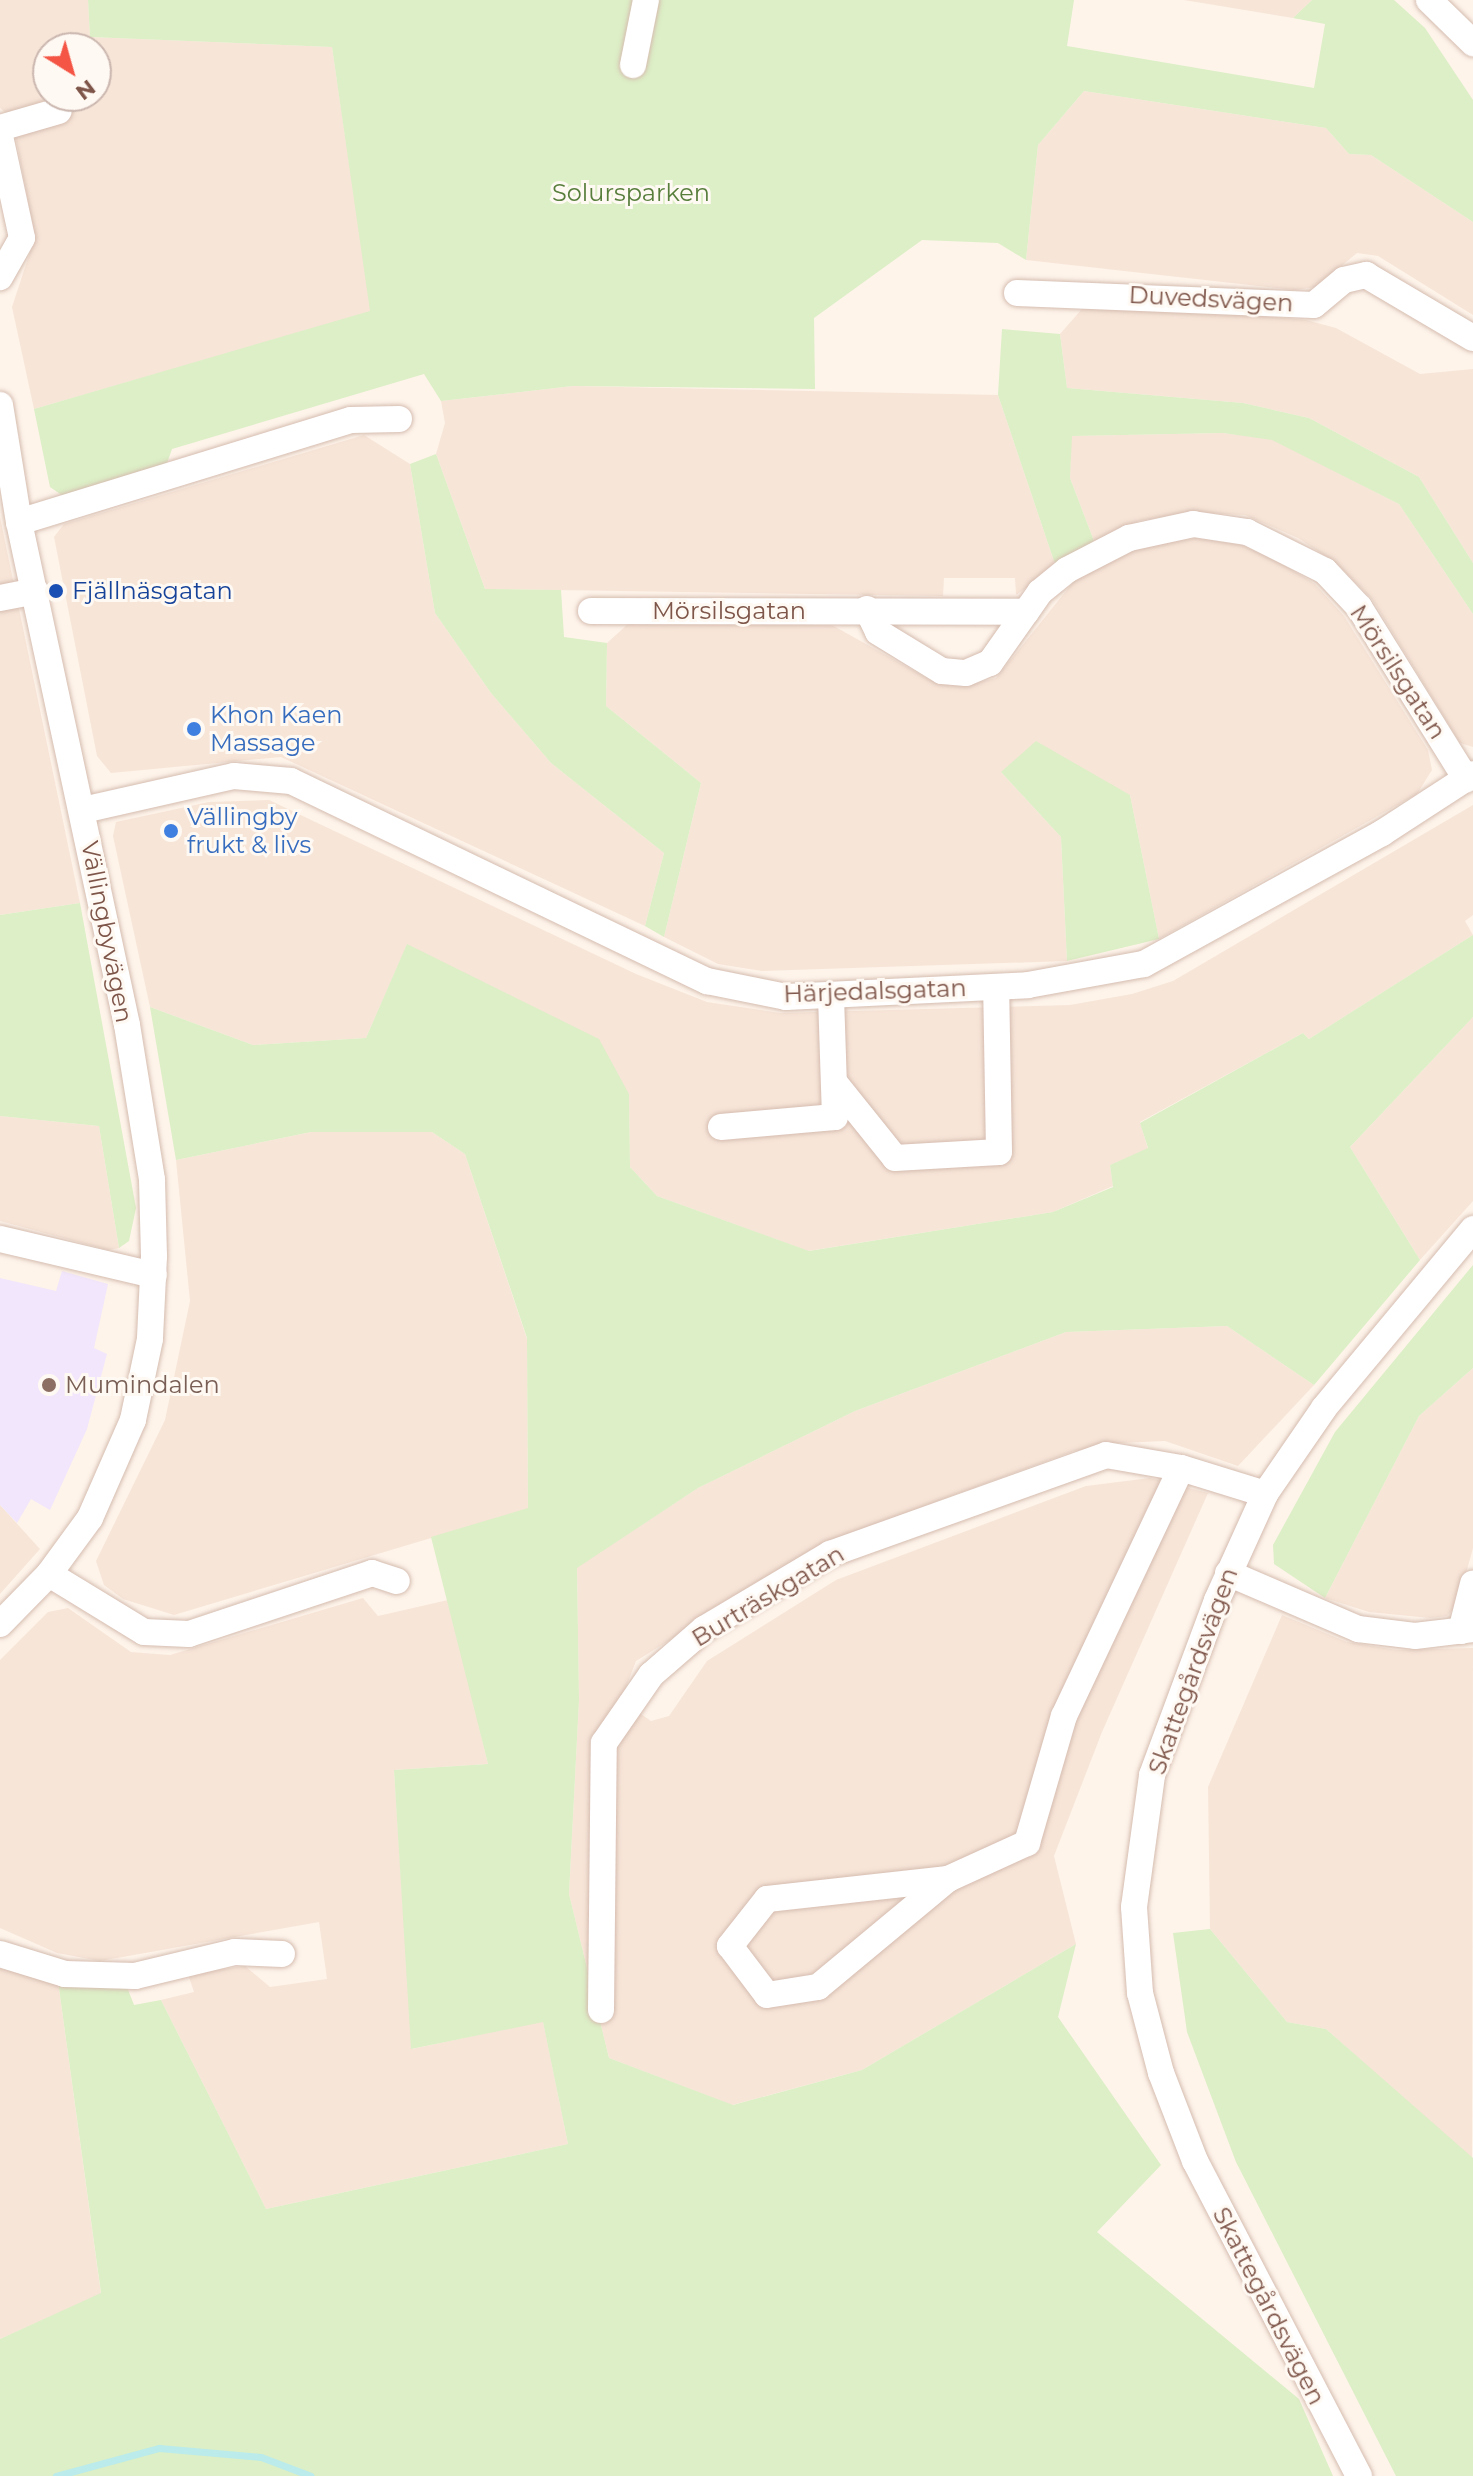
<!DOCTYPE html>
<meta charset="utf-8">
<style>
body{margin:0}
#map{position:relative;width:1473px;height:2476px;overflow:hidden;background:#fef4ea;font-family:Montserrat,sans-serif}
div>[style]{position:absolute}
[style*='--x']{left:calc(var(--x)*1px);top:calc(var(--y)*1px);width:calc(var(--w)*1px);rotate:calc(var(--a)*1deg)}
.residential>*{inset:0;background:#f7e5d8}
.education>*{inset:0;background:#f1e6fb}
.green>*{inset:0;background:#dcefc6}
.stream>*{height:7px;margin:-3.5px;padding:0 3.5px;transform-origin:3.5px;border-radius:3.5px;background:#bbebeb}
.roads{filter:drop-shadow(0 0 2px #d5bcb0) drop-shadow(0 0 2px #d5bcb0)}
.minor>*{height:26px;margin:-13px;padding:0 13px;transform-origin:13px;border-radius:13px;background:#fff}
.dots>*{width:22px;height:22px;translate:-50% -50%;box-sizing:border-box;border:4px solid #fff9f3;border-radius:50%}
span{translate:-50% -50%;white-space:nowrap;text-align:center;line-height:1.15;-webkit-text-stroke:6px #fff9f3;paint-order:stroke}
.park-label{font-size:24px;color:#587e3c}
.street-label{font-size:24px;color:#7e5549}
.transit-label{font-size:24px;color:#164399}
.left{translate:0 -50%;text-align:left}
.shop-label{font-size:24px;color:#366cbe}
.education-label{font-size:24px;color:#785e54}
.north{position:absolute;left:32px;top:32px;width:80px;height:80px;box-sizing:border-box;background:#fff9f3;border:2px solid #cbb7af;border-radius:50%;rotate:143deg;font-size:22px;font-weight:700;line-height:32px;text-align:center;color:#7e5549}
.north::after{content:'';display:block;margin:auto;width:28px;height:36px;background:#f45544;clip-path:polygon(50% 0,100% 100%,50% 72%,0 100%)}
</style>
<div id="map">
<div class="residential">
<i style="clip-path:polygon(evenodd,0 0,88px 0,90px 37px,332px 47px,371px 312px,34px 409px,12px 307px,35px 237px,12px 118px,0 108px,0 0,48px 48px,96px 48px,96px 96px,48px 96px,48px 48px)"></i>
<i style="clip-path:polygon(1184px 0,1312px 0,1293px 18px)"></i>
<i style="clip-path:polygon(1084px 91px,1326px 128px,1349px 154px,1371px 155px,1473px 222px,1473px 315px,1378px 256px,1357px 253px,1316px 287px,1295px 290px,1026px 260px,1038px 145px)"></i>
<i style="clip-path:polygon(1089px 301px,1306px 320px,1336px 328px,1420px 374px,1473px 369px,1473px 563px,1419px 477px,1309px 418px,1243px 403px,1067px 388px,1060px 334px)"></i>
<i style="clip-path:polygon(573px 386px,998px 395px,1056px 567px,1016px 595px,1015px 578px,944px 578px,943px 596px,485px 589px,436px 454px,445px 423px,441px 401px)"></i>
<i style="clip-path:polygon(1223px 433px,1272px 439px,1399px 504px,1473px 614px,1473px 747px,1460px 743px,1372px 599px,1337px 564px,1298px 538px,1245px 515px,1189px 512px,1139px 521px,1094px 541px,1070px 478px,1071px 436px)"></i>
<i style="clip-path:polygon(364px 435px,410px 464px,435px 613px,491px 693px,551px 763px,664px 853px,645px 926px,281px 757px,111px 773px,97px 756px,54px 537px,64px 524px)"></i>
<i style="clip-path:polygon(0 517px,80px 903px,0 915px)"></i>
<i style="clip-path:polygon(1196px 538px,1242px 545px,1278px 561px,1315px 584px,1344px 616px,1428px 750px,1432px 770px,1417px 794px,1159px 939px,1130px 795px,1001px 772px,1061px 837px,1067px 961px,762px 971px,718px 964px,664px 937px,701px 783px,606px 706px,607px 643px,628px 624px,832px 625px,932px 681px,967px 685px,996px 678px,1074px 581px,1131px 549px)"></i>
<i style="clip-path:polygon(269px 800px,636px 974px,707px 1002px,780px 1013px,1070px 1005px,1132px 994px,1173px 981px,1473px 805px,1473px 915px,1465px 921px,1473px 935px,1309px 1039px,1303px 1033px,1140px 1122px,1148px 1149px,1110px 1165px,1113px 1186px,1053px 1212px,808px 1251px,657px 1196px,630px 1167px,629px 1094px,407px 945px,366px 1038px,253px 1045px,150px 1007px,113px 836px,116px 822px,209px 802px)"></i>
<i style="clip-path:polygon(1473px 1017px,1473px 1201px,1420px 1260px,1350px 1147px)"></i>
<i style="clip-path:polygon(0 1116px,99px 1126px,119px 1248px,108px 1250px,0 1221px)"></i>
<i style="clip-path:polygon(311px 1132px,432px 1132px,465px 1154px,527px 1339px,528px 1509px,174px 1615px,123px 1599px,104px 1585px,96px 1561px,165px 1420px,190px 1301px,176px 1160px)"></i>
<i style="clip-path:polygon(1227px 1326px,1314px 1385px,1238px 1466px,1165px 1441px,1119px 1443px,1074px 1451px,943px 1499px,822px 1546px,636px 1661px,621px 1700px,651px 1721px,669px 1716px,707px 1661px,836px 1580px,1086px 1486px,1150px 1478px,1208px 1493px,1102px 1732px,1054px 1856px,1076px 1944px,862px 2070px,732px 2105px,609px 2058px,569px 1894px,579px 1700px,577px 1567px,698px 1488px,855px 1411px,1066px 1332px)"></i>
<i style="clip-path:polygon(1473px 1368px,1473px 1548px,1457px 1606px,1447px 1616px,1430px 1618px,1369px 1612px,1325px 1598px,1419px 1416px)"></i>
<i style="clip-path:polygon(0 1505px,40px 1549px,0 1594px)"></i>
<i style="clip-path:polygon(363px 1598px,378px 1616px,448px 1600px,488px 1764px,394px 1770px,412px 2049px,543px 2021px,568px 2144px,266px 2209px,161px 2000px,194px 1992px,188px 1974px,245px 1966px,270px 1987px,327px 1979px,319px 1922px,100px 1961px,57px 1953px,0 1928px,0 1660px,48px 1612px,68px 1608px,131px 1652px,170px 1655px)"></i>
<i style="clip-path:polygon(1282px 1615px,1347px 1642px,1397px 1650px,1473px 1648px,1472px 2159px,1326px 2029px,1287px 2022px,1210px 1929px,1208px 1787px)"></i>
<i style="clip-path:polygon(0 1956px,58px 1981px,101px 2294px,0 2339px)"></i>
</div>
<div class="education">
<i style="clip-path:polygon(62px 1271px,108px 1284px,94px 1348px,107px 1354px,87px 1429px,50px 1510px,31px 1499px,17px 1523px,0 1505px,0 1278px,56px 1291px)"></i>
</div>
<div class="green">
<i style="clip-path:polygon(88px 0,1074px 0,1067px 46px,1314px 88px,1325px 24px,1293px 18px,1312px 0,1394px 0,1425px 28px,1473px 100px,1473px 222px,1371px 155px,1349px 154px,1326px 128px,1084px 91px,1038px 145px,1026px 260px,998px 243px,922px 240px,814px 318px,815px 389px,573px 386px,441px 401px,424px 374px,172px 449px,165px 469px,66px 498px,50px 487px,34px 409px,370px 311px,332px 47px,90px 37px)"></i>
<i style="clip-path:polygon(1002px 329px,1060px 334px,1067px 388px,1243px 403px,1309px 418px,1419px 477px,1473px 563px,1473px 614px,1399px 504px,1272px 440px,1223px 433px,1072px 436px,1070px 478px,1094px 541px,1056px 567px,998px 395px)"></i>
<i style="clip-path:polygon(436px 454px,485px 589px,561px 590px,564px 637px,607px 643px,606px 706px,701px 783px,664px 937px,645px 926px,664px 853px,551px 763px,491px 693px,435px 613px,410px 464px)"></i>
<i style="clip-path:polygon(1036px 741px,1130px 795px,1159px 939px,1067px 961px,1061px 837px,1001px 772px)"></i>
<i style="clip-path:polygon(80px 903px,136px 1208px,129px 1241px,119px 1248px,99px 1126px,0 1116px,0 915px)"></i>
<i style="clip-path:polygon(1473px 935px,1473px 1017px,1350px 1147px,1420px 1260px,1314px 1385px,1227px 1326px,1066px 1332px,855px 1411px,698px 1488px,577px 1568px,579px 1700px,569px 1894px,609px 2058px,733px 2105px,862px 2070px,1076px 1944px,1058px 2017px,1161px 2165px,1097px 2232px,1299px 2399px,1333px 2476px,0 2476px,0 2339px,101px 2293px,58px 1981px,127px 1987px,134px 2005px,161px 2000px,266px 2209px,568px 2144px,543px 2022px,411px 2049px,394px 1770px,488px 1764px,431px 1537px,528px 1508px,527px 1338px,465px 1154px,432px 1132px,311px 1132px,176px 1160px,150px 1007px,253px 1045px,366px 1038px,407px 944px,599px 1039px,629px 1094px,630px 1167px,657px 1196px,809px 1251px,1053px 1212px,1113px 1187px,1110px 1165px,1148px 1148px,1140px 1123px,1303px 1033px,1309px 1039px)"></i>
<i style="clip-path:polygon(1473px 1265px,1473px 1368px,1419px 1416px,1325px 1598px,1274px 1564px,1273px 1545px,1335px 1432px)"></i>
<i style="clip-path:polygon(1210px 1929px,1287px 2022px,1326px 2029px,1473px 2158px,1473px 2476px,1396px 2476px,1236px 2162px,1187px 2032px,1173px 1933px)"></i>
</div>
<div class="stream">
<i style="--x:56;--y:2476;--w:107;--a:-15.2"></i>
<i style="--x:159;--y:2448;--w:102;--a:5"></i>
<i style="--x:261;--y:2457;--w:53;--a:20.8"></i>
</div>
<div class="roads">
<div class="minor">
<i style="--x:1429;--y:0;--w:62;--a:44.3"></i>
<i style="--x:633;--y:65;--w:66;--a:-78.7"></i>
<i style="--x:0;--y:128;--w:61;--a:-16.1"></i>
<i style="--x:0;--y:136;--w:104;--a:77.8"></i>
<i style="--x:22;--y:238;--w:45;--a:119.4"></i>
<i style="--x:1017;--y:293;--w:297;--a:2.3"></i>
<i style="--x:1314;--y:305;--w:39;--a:-40"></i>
<i style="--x:1344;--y:280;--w:23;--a:-13"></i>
<i style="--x:1366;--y:275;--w:124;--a:30.5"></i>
<i style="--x:0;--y:405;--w:119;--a:80.8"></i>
<i style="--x:19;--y:522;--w:514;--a:77.88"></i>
<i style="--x:127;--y:1025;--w:157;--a:80.8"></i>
<i style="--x:152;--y:1180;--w:76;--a:88.5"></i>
<i style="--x:154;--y:1256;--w:83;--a:92.8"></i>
<i style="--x:150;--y:1339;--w:83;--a:101.9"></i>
<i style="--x:133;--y:1420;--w:107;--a:113.7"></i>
<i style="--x:90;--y:1518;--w:69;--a:126.2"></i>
<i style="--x:49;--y:1574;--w:70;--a:134.4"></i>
<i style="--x:19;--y:522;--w:347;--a:-17.1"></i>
<i style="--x:351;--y:420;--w:48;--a:-1.2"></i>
<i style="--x:0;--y:598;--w:36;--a:-11"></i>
<i style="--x:867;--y:609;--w:25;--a:64"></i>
<i style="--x:878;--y:632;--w:75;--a:31.4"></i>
<i style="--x:942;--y:671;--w:24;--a:5"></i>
<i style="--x:966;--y:673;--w:26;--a:-23"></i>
<i style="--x:990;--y:663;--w:62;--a:-54.8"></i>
<i style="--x:591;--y:611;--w:435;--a:0.1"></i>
<i style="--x:1026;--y:612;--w:24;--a:-55"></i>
<i style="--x:1040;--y:592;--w:35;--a:-39"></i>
<i style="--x:1067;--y:570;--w:70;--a:-27.3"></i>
<i style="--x:1129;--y:538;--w:66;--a:-12.3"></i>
<i style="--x:1193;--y:524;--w:55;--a:8.4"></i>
<i style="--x:1247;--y:532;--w:87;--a:26.6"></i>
<i style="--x:1325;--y:571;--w:50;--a:46.6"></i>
<i style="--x:1359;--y:607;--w:203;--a:58.1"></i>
<i style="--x:83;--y:810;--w:155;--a:-12.7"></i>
<i style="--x:234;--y:776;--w:57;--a:5"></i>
<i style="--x:291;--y:781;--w:462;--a:25.7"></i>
<i style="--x:707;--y:981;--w:81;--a:11.4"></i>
<i style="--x:786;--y:997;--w:242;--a:-2.8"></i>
<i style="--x:1028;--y:985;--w:118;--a:-10.3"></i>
<i style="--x:1144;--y:964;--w:272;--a:-28.8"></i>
<i style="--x:1382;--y:833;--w:108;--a:-33"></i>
<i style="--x:834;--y:1082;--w:97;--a:51.2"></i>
<i style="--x:895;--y:1158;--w:104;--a:-3.3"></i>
<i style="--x:999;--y:1152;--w:165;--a:-91"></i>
<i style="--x:721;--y:1127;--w:114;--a:-5"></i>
<i style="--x:835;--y:1117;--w:122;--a:-91.9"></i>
<i style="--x:0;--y:1239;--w:158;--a:13.2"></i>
<i style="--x:1228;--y:1573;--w:142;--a:23.3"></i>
<i style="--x:1358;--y:1629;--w:57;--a:7"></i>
<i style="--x:1415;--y:1636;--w:58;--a:-6.9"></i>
<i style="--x:49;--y:1574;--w:111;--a:31.4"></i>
<i style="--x:144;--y:1632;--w:45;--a:2.5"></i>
<i style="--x:189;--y:1634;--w:193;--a:-18.4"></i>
<i style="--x:372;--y:1573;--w:26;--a:18"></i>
<i style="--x:1461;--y:1631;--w:49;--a:-75.7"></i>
<i style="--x:948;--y:1879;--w:182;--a:173.7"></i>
<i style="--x:767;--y:1899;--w:60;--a:128.2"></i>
<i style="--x:730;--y:1946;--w:61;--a:52.9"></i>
<i style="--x:767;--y:1995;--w:52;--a:-8.9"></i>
<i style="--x:818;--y:1987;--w:169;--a:-39.7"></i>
<i style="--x:948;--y:1879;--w:87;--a:-24.5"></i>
<i style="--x:1027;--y:1843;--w:132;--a:-73.8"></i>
<i style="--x:1064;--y:1716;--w:274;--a:-64.7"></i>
<i style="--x:0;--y:1954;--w:68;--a:17.1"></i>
<i style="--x:65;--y:1974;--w:70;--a:1.6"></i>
<i style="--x:135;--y:1976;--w:103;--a:-13.5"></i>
<i style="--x:235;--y:1952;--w:47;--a:2.4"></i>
<i style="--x:601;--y:2010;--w:267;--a:-89.4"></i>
<i style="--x:604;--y:1743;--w:83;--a:-55.3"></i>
<i style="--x:651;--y:1675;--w:70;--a:-41"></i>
<i style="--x:704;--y:1629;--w:147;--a:-30.8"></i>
<i style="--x:830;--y:1554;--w:293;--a:-19.7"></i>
<i style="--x:1106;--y:1455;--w:76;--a:9.8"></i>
<i style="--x:1181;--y:1468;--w:88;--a:17.2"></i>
<i style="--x:1359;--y:2476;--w:355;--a:-117.5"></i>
<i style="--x:1195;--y:2161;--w:94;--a:-111.1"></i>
<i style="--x:1161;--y:2073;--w:83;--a:-104.7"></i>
<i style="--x:1140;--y:1993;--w:86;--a:-94"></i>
<i style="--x:1134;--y:1907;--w:133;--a:-82.2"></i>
<i style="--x:1152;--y:1775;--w:187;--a:-69.6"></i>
<i style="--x:1217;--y:1600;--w:116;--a:-65.6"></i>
<i style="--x:1265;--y:1494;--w:104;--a:-55.5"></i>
<i style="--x:1324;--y:1408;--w:233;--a:-50.2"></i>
</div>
</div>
<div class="dots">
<i style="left:56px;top:591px;background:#1a4fb4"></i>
<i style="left:194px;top:729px;background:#3f7fe0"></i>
<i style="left:171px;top:831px;background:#3f7fe0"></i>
<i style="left:49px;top:1385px;background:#8d6e63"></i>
</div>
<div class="park-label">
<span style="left:631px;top:193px">Solursparken</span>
</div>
<div class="street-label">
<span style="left:1211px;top:299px;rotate:3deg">Duvedsvägen</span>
<span style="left:729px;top:611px">Mörsilsgatan</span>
<span style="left:1398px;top:672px;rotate:57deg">Mörsilsgatan</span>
<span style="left:107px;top:932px;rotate:79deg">Vällingbyvägen</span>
<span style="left:875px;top:991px;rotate:-2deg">Härjedalsgatan</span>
<span style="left:768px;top:1596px;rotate:-31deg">Burträskgatan</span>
<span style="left:1193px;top:1671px;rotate:-70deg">Skattegårdsvägen</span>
<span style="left:1269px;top:2306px;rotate:63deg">Skattegårdsvägen</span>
</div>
<div class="transit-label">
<span class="left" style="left:72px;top:591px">Fjällnäsgatan</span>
</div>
<div class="shop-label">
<span class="left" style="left:210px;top:729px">Khon Kaen<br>Massage</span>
<span class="left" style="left:187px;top:831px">Vällingby<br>frukt &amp; livs</span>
</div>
<div class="education-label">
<span class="left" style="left:65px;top:1385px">Mumindalen</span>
</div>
<div class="north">N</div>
</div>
